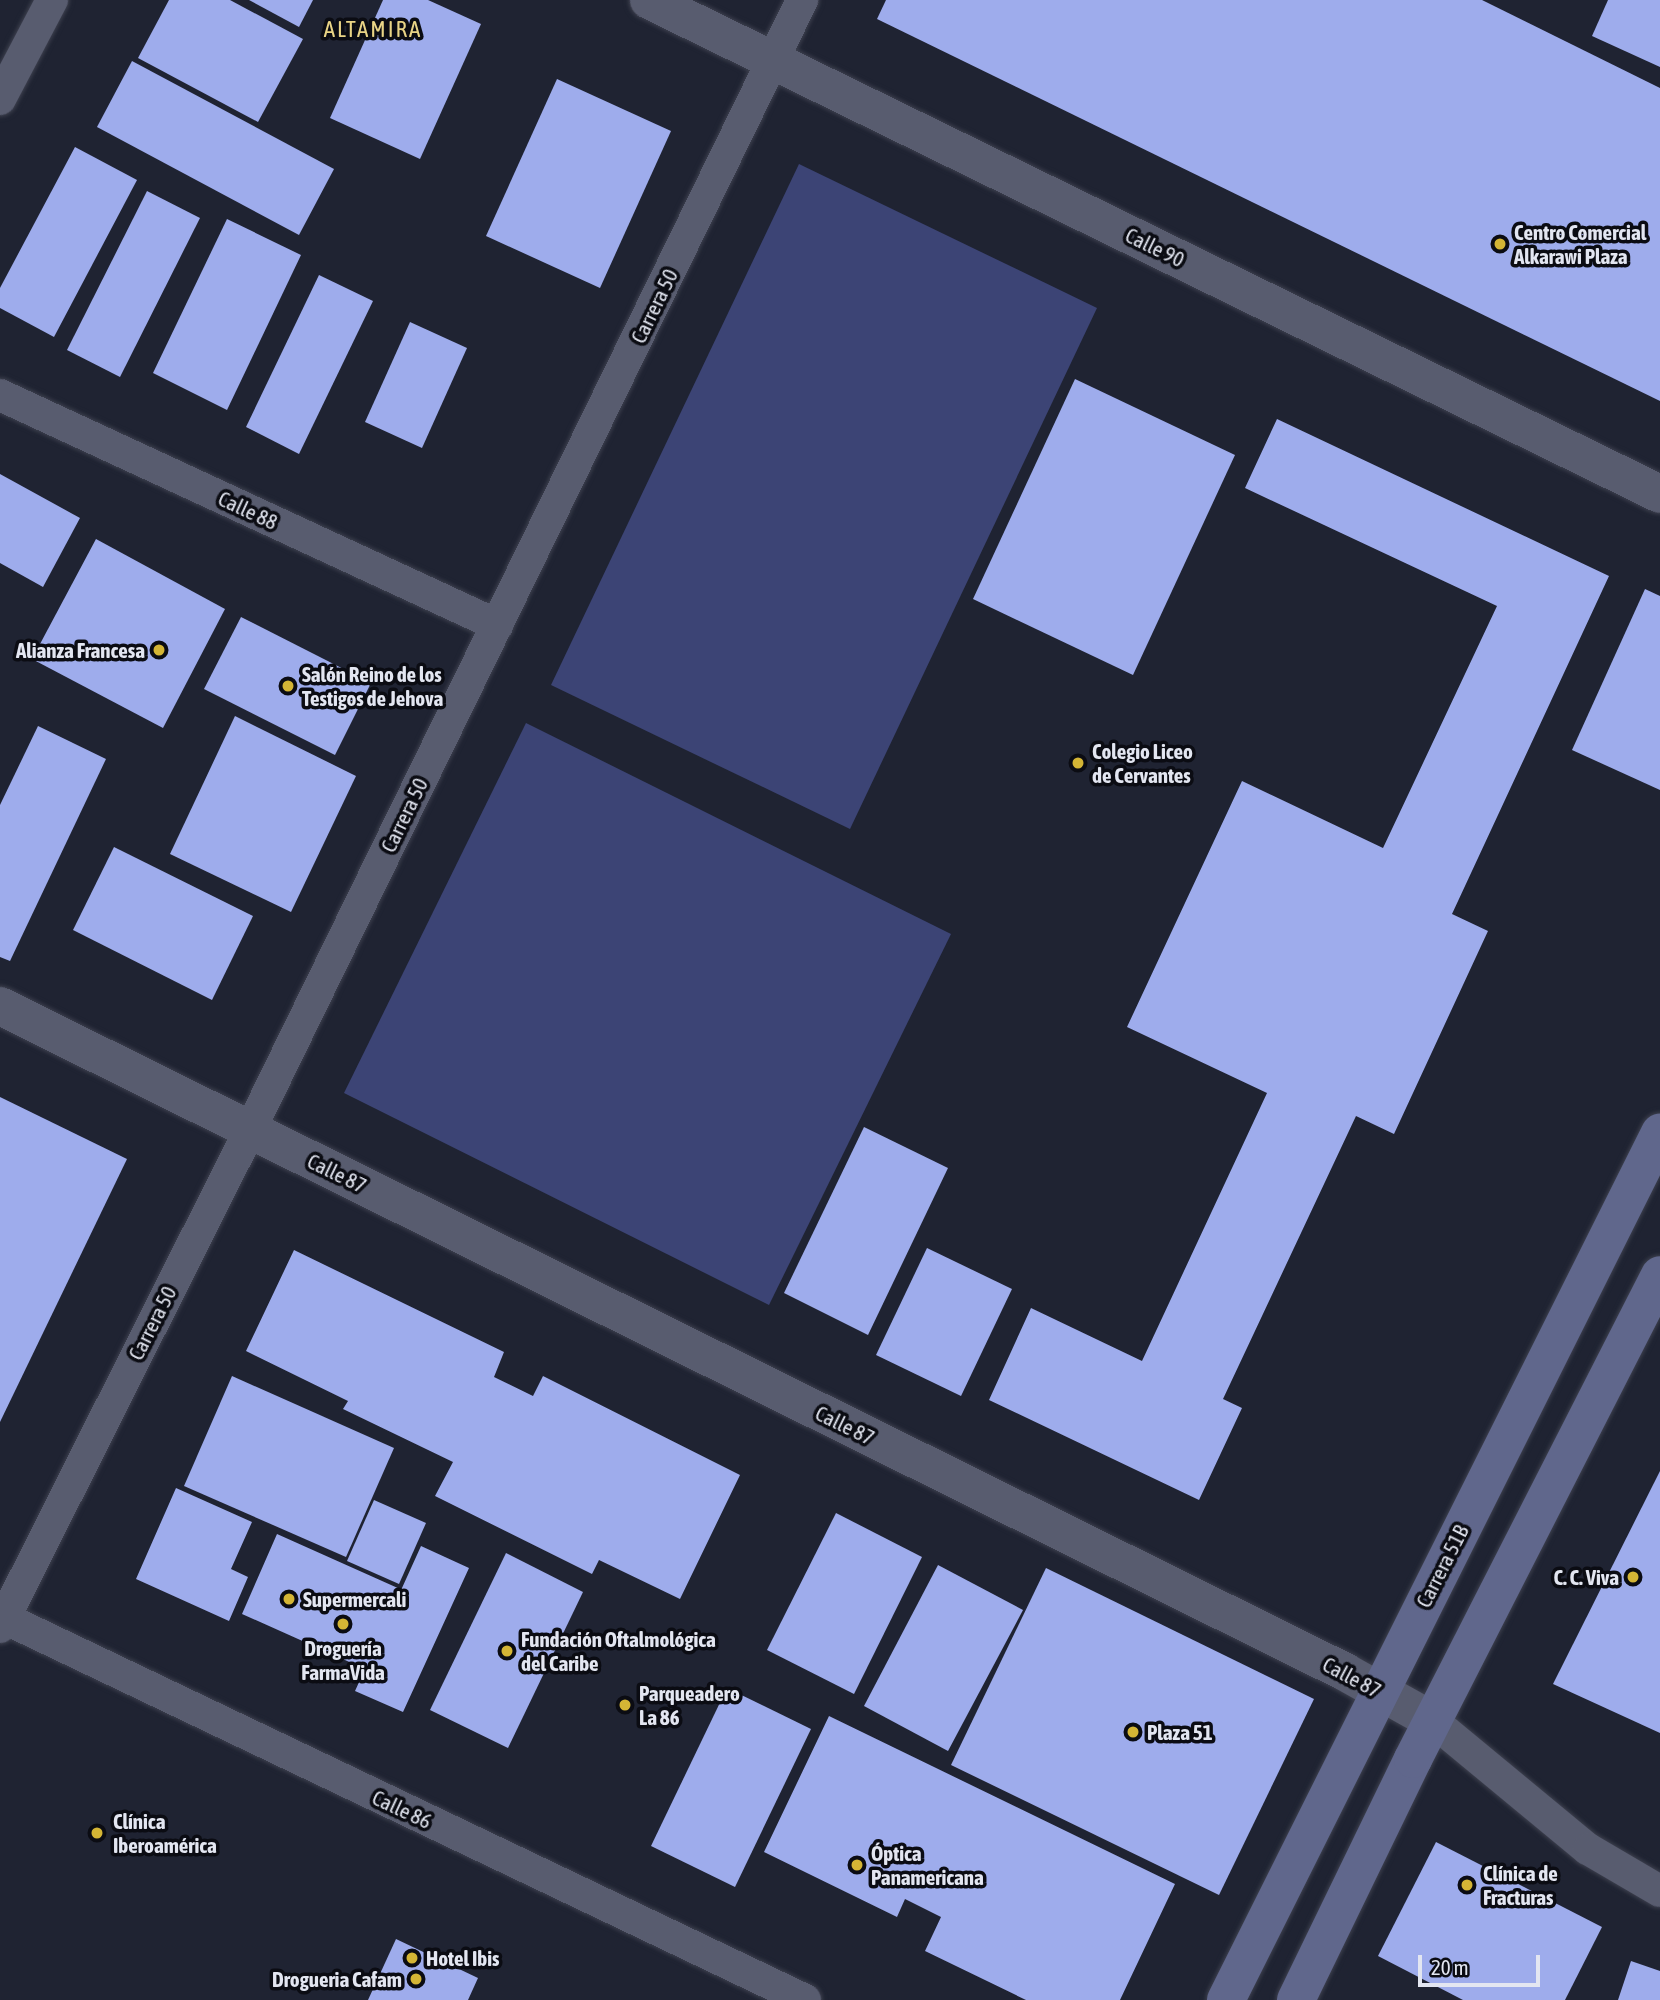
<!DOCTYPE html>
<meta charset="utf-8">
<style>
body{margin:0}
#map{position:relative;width:1660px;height:2000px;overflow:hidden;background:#1f2332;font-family:"Asap Condensed",sans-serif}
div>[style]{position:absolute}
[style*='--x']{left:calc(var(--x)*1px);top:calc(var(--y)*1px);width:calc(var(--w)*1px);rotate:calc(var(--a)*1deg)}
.green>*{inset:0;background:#3c4475}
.building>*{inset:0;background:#9eacec}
.roads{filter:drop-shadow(0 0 2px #3d404e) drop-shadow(0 0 2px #3d404e)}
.minor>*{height:32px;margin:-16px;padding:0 16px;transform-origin:16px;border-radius:16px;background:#585c6f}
.tertiary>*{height:38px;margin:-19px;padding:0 19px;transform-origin:19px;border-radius:19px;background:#585c6f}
.secondary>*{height:38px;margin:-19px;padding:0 19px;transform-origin:19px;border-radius:19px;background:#60678c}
.dots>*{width:19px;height:19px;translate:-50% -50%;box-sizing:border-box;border:4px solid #0b0c13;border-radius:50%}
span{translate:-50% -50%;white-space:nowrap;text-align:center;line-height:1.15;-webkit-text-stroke:7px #0b0c13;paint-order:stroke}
.poi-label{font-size:21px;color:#e3e6f1;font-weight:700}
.left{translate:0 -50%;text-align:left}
.right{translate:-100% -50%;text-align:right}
.street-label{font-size:21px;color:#e3e6f1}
.neighbourhood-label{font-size:23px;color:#e9d486;letter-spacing:2px}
.scale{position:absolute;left:1418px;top:1955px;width:122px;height:32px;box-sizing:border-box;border:4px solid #e3e6f1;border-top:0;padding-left:9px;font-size:21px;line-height:24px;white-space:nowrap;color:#e3e6f1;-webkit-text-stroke:5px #0b0c13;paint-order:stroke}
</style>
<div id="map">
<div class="green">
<i style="clip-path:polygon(799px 164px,1097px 308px,850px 829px,551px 685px)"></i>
<i style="clip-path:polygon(526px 723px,951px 934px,769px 1305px,344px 1093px)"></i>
</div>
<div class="building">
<i style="clip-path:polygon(169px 0,230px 0,303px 39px,258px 122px,138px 58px)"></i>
<i style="clip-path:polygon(249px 0,313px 0,299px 27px)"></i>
<i style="clip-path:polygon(383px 0,428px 0,481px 24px,420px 159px,330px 118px)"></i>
<i style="clip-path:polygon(886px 0,1482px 0,1660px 88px,1660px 401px,877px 19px)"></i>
<i style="clip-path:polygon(1608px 0,1660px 0,1660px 67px,1592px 36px)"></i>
<i style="clip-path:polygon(132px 61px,334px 169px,299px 235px,97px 127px)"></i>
<i style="clip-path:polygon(557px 79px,671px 131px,600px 288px,486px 236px)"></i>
<i style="clip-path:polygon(75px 147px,137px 180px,54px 337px,0 308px,0 288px)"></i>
<i style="clip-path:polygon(147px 191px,200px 218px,120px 377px,67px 350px)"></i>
<i style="clip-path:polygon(227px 219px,301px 255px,227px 410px,153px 373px)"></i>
<i style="clip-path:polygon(319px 275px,373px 301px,299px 454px,246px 427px)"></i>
<i style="clip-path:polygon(410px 322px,467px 348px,422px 448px,365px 422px)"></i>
<i style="clip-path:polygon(1075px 379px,1235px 455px,1133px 675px,973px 599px)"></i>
<i style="clip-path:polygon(1277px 419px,1609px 576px,1452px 914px,1488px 931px,1394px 1134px,1356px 1116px,1223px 1399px,1242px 1408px,1199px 1500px,989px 1400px,1031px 1308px,1142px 1361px,1267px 1093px,1127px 1027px,1242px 781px,1383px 848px,1497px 606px,1245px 488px)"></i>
<i style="clip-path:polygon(0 474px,80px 518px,43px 587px,0 563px)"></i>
<i style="clip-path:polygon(96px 539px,225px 609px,163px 728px,32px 659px)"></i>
<i style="clip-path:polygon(1645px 589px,1660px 596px,1660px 790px,1572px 750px)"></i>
<i style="clip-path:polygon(241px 617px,371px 683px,335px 755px,204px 689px)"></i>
<i style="clip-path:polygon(235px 716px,356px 776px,291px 912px,170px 854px)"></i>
<i style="clip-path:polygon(38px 726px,106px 759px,10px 961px,0 957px,0 805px)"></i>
<i style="clip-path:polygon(114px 847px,253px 916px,212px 1000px,73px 930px)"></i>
<i style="clip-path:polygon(0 1097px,127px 1159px,0 1422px)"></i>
<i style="clip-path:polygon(864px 1127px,948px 1168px,868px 1335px,784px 1293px)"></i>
<i style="clip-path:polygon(927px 1248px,1012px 1289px,961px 1396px,876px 1355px)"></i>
<i style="clip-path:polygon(294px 1250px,504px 1352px,494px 1377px,533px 1396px,543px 1376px,740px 1475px,680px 1599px,599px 1560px,592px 1574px,435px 1496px,453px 1462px,343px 1409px,348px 1401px,246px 1351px)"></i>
<i style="clip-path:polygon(232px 1376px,394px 1448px,346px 1557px,184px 1486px)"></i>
<i style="clip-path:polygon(1660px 1471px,1660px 1733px,1553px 1684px)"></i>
<i style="clip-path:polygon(176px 1488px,252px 1522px,231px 1569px,248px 1577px,229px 1621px,136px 1579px)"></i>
<i style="clip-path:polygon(374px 1500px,426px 1523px,399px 1584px,347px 1561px)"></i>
<i style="clip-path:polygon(836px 1513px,922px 1557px,854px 1694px,767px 1650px)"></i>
<i style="clip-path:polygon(277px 1534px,400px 1589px,397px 1599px,421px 1546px,469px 1568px,403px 1712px,355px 1691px,365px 1669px,242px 1614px)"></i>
<i style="clip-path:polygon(506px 1553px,583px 1592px,508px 1748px,430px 1710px)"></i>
<i style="clip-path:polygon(938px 1565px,1023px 1610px,948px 1751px,864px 1706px)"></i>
<i style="clip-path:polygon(1046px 1568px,1314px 1699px,1219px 1895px,951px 1765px)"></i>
<i style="clip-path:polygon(727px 1688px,811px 1729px,735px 1887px,651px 1846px)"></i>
<i style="clip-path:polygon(829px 1716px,1175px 1884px,1120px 2000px,1026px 2000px,925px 1951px,941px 1917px,905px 1899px,897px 1917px,764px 1852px)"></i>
<i style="clip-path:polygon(1436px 1842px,1602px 1927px,1565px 2000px,1463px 2000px,1378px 1956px)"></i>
<i style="clip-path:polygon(396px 1939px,478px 1978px,468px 2000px,368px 2000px)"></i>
<i style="clip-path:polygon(1631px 1961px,1660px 1971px,1660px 2000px,1618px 2000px)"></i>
</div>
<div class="roads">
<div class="minor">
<i style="--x:0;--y:99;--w:112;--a:-62.3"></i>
<i style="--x:0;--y:395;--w:548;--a:24.83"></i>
<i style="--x:0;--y:1616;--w:892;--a:25.5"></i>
<i style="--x:0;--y:1627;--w:556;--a:-63.3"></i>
<i style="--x:250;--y:1130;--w:1258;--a:-63.96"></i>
<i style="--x:1433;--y:1721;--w:201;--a:39.6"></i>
<i style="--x:1588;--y:1849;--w:83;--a:30.3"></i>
</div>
<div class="tertiary">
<i style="--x:649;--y:0;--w:1125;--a:26.04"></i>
<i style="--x:0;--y:1006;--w:1501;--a:26.34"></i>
<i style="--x:1345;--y:1672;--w:101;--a:29.1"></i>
</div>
<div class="secondary">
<i style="--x:1226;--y:2000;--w:970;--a:-63.41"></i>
<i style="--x:1296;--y:2000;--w:268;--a:-64.1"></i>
<i style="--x:1413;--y:1759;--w:543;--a:-62.96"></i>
</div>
</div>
<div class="dots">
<i style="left:1500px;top:244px;background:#d4b535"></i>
<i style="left:159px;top:650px;background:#d4b535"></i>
<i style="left:288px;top:686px;background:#d4b535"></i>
<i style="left:1078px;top:763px;background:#d4b535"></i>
<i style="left:1633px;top:1577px;background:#d4b535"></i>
<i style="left:289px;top:1599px;background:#d4b535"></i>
<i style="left:343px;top:1624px;background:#d4b535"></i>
<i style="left:507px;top:1651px;background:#d4b535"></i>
<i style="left:625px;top:1705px;background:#d4b535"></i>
<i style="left:1133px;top:1732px;background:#d4b535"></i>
<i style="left:97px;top:1833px;background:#d4b535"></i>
<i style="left:857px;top:1865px;background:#d4b535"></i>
<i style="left:1467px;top:1885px;background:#d4b535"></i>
<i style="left:412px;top:1958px;background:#d4b535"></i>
<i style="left:416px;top:1979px;background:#d4b535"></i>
</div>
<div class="poi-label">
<span class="left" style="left:1514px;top:244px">Centro Comercial<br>Alkarawi Plaza</span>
<span class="right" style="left:145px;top:650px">Alianza Francesa</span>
<span class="left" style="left:302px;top:686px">Salón Reino de los<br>Testigos de Jehova</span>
<span class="left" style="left:1092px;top:763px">Colegio Liceo<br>de Cervantes</span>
<span class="right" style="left:1619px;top:1577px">C. C. Viva</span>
<span class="left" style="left:303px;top:1599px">Supermercali</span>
<span class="left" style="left:521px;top:1651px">Fundación Oftalmológica<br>del Caribe</span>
<span style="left:343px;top:1660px">Droguería<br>FarmaVida</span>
<span class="left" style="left:639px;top:1705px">Parqueadero<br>La 86</span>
<span class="left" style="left:1147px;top:1732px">Plaza 51</span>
<span class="left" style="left:113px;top:1833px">Clínica<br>Iberoamérica</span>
<span class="left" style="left:871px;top:1865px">Óptica<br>Panamericana</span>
<span class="left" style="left:1483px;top:1885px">Clínica de<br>Fracturas</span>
<span class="left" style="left:426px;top:1958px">Hotel Ibis</span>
<span class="right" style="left:402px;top:1979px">Drogueria Cafam</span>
</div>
<div class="street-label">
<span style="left:1155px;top:247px;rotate:26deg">Calle 90</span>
<span style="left:654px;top:306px;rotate:-64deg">Carrera 50</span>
<span style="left:248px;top:510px;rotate:25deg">Calle 88</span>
<span style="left:404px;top:815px;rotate:-64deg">Carrera 50</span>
<span style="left:337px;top:1173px;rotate:26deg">Calle 87</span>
<span style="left:152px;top:1323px;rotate:-63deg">Carrera 50</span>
<span style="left:845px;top:1425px;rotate:26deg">Calle 87</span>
<span style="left:1442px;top:1566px;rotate:-63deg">Carrera 51B</span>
<span style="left:1352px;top:1677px;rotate:28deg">Calle 87</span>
<span style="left:402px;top:1809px;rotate:25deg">Calle 86</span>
</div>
<div class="neighbourhood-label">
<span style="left:373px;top:29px">ALTAMIRA</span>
</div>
<div class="scale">20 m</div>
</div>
